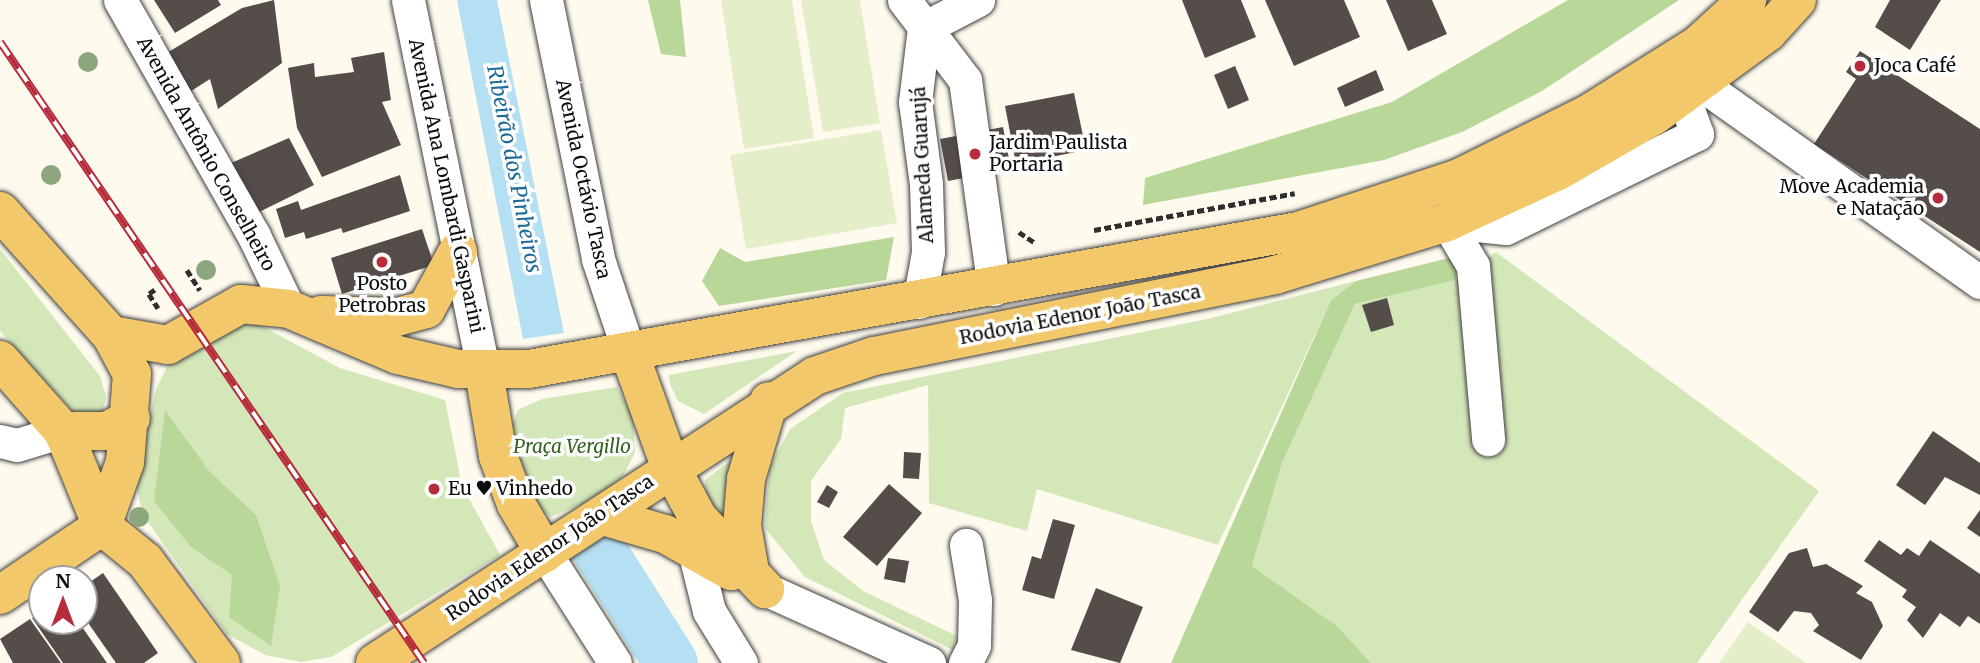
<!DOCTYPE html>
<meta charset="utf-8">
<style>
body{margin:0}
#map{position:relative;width:1980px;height:663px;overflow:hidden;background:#fefaee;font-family:Merriweather,serif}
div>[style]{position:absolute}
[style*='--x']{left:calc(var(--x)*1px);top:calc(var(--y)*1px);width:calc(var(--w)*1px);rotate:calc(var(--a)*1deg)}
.green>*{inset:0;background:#d4e7b9}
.forest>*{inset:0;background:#b9d799}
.pitch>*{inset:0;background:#e4efca}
.water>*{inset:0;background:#b5e0f3}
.river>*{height:54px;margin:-27px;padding:0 27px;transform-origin:27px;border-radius:27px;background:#b5e0f3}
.building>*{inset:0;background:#554d4a}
.path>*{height:4.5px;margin-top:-2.25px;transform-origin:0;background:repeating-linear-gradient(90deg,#2f2f2f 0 7px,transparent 0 10.5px)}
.roads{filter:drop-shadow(0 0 2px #404040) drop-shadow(0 0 2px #404040)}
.minor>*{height:33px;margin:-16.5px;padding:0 16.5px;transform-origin:16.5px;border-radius:16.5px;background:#fff}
.major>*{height:38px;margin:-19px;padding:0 19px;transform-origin:19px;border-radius:19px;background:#f2c86a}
.rail>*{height:8px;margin-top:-4px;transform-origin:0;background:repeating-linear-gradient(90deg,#fff 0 16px,#b72b3b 0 32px);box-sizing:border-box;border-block:2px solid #b72b3b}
.trees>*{width:20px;height:20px;margin:-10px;border-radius:50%;background:#8ea67d}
.dots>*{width:19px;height:19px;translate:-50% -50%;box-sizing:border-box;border:4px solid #fff;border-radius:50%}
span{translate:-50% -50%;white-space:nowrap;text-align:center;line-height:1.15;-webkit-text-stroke:7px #fff;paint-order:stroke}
.poi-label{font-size:19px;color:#0d0d0d}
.left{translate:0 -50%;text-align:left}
.right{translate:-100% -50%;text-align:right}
.street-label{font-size:19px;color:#0d0d0d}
.park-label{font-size:19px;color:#326220;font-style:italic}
.water-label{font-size:21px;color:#1c6a99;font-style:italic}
.north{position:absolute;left:28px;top:565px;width:70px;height:70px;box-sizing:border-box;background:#fff;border:2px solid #9e9e9e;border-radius:50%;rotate:0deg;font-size:19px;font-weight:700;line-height:28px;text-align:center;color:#0d0d0d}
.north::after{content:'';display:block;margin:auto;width:24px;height:32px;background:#b72b3b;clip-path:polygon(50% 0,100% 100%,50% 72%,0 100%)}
</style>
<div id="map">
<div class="green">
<i style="clip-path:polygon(0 249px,100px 376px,106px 396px,103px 411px,92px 419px,78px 417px,0 331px)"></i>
<i style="clip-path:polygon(1496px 252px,1819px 491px,1697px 663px,1371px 663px,1337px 626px,1252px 566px,1282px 463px,1355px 304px,1456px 280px)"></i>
<i style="clip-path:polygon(1356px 281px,1331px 300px,1218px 545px,1037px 489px,1027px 531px,929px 503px,928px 385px,845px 408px,841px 439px,811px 481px,811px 521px,824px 560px,863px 591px,957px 636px,953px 650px,805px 577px,765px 528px,769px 468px,790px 429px,843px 393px,1207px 319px)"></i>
<i style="clip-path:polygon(228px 323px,260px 325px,340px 368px,445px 400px,462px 486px,500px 555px,331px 657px,301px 662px,265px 655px,227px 634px,143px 515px,135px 480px,156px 389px,170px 361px)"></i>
<i style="clip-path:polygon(797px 351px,704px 414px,678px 401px,670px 384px,669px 375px)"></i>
<i style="clip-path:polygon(617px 387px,633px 417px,635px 453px,622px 477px,592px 500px,550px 517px,539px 508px,522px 467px,512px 426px,518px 410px,542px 399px)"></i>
<i style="clip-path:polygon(738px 455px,726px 528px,705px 499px,705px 480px)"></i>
</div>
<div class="forest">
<i style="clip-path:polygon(648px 0,680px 0,686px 57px,661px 54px)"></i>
<i style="clip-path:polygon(1568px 0,1679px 0,1542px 91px,1462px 132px,1384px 160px,1143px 205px,1145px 178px,1392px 102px)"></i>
<i style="clip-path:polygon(894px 237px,886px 280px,719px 306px,702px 281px,720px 248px,745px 262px)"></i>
<i style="clip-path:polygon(1457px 256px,1456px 280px,1355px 304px,1282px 463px,1252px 566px,1337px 626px,1371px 663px,1171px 663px,1331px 300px,1356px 281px)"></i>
<i style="clip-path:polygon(165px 410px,209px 471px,256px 515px,280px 586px,271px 646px,229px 617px,232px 575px,191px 547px,154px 501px)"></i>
</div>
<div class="pitch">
<i style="clip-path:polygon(721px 0,792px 0,814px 138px,744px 149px)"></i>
<i style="clip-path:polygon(801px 0,860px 0,880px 123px,823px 132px)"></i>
<i style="clip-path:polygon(881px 130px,897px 223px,746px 249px,730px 155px)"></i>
<i style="clip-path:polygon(1748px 622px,1806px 663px,1719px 663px)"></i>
</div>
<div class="water">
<i style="clip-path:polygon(457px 0,497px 0,564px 333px,523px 339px)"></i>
<i style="clip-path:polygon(632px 567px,693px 663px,643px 663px,592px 584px)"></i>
</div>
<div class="river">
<i style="--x:595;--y:543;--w:142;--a:57.7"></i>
</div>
<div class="building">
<i style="clip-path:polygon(154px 0,218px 0,221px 5px,175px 33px)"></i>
<i style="clip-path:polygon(274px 0,282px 63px,218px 109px,210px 79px,188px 93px,165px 54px,242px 8px)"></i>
<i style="clip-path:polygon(1182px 0,1241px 0,1256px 37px,1205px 58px)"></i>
<i style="clip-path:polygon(1265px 0,1344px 0,1360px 37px,1294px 66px)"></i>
<i style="clip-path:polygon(1386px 0,1432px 0,1447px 34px,1408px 51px)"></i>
<i style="clip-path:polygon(1890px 0,1941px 0,1910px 50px,1875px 27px)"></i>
<i style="clip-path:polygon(1860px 51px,1980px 129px,1980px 252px,1814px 144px,1856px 79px,1846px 72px)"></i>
<i style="clip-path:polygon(384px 52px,391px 100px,382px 102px,401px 145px,322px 177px,297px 128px,288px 68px,314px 63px,315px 77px,354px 72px,351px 58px)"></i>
<i style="clip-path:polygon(1235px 66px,1249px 100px,1228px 109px,1214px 75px)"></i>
<i style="clip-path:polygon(1376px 70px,1384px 90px,1345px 107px,1337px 88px)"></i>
<i style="clip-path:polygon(1074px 93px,1086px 150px,1016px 164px,1005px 106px)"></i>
<i style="clip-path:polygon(1003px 127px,1011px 169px,948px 181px,940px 139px)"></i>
<i style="clip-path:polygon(289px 138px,314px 185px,255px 214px,231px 163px)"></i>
<i style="clip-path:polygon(400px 175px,410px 211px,343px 233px,341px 228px,306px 239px,304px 232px,285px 238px,276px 209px,298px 201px,301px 210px)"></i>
<i style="clip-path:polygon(422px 229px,434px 265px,342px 294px,331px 258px)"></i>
<i style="clip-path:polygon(1387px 298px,1394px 325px,1371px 332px,1362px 305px)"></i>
<i style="clip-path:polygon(1933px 431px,1980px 463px,1980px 495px,1945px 477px,1925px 505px,1896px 485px)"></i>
<i style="clip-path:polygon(904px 452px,921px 453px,919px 479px,903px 478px)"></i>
<i style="clip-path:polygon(889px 484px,922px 513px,877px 566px,843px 537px)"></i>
<i style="clip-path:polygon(827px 485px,838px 492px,829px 508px,817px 502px)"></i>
<i style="clip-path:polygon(1980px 510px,1980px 537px,1967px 528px)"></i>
<i style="clip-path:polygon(1053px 519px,1075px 525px,1054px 599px,1022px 590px,1032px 556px,1041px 559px)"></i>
<i style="clip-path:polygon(1879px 540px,1901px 555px,1907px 548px,1919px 556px,1930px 540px,1980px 574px,1980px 624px,1968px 616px,1960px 627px,1940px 613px,1923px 638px,1907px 620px,1916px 607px,1902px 597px,1907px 590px,1864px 561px)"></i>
<i style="clip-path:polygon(1807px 548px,1813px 567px,1826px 564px,1863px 586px,1856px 593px,1872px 602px,1883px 626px,1861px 660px,1813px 631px,1819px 625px,1811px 613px,1794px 611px,1778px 632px,1749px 612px,1789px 553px)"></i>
<i style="clip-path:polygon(888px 558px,909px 561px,905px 583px,884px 579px)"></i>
<i style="clip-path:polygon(103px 573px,158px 653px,144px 663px,116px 663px,84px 617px,84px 586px)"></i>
<i style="clip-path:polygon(1096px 588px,1143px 607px,1120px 663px,1071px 650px)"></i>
<i style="clip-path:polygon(42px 611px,42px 621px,78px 621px,107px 663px,63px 663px,32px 618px)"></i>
<i style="clip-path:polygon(30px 619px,61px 663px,13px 663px,0 639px)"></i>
</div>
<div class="path">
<i style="--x:1094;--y:230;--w:204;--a:-10.4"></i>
<i style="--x:1019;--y:232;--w:18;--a:34"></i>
<i style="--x:187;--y:270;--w:24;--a:57"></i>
<i style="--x:155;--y:290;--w:7;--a:146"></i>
<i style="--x:149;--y:294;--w:17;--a:57"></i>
</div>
<div class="roads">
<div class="minor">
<i style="--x:120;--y:0;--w:271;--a:60.4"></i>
<i style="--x:254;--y:236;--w:81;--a:64.4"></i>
<i style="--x:408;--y:0;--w:380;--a:78.5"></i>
<i style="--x:546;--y:0;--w:264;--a:78.6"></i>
<i style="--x:598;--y:259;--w:101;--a:71.6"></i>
<i style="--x:904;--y:0;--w:101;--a:52.7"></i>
<i style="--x:965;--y:80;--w:211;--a:82.1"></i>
<i style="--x:924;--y:28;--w:61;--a:-27.4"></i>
<i style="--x:1701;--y:84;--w:342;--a:35.4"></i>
<i style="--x:1447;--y:222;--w:59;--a:5.8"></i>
<i style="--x:1506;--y:228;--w:213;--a:-26.2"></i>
<i style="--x:1697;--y:134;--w:40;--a:-110.2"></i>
<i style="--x:1447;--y:222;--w:51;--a:59.4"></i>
<i style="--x:1473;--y:266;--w:174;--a:85"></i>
<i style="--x:919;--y:302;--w:51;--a:-79.8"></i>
<i style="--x:928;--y:252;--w:68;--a:-91.7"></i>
<i style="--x:926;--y:184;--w:83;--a:-97.6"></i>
<i style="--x:915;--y:102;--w:75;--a:-83.1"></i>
<i style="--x:0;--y:441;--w:17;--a:13"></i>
<i style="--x:17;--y:445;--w:48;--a:-16.9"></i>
<i style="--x:689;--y:530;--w:83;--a:76.1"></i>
<i style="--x:709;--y:611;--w:61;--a:58.4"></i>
<i style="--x:545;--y:553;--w:130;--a:57.5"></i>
<i style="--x:765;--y:589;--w:180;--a:24.3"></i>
<i style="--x:965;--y:663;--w:20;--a:-63"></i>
<i style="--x:974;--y:645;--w:45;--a:-88.7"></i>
<i style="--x:975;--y:600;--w:56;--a:-99.3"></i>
</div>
<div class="major">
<i style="--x:0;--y:211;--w:166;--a:48.2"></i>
<i style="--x:111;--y:335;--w:44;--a:61.7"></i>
<i style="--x:132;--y:374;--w:88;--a:94.5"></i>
<i style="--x:125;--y:462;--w:68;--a:109.8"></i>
<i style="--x:321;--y:315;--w:76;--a:1.5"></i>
<i style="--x:397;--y:317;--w:30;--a:-15"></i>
<i style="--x:426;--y:309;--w:66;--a:-61.1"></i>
<i style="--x:111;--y:335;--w:58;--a:10"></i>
<i style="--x:168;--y:345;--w:84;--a:-29.3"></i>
<i style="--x:241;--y:304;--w:48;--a:5.9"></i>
<i style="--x:289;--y:309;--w:118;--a:22.9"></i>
<i style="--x:398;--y:355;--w:62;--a:13.1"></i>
<i style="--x:458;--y:369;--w:71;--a:0"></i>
<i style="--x:529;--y:369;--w:781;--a:-10.17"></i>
<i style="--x:1298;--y:231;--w:169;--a:-18.2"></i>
<i style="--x:1459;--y:178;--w:144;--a:-26.4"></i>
<i style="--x:1588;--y:114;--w:130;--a:-32.1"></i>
<i style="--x:1698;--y:45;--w:67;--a:-42.6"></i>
<i style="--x:630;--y:355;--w:118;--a:70.2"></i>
<i style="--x:670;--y:466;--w:59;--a:61.7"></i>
<i style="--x:698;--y:518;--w:98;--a:46.7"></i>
<i style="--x:0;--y:360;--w:95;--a:48.4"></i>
<i style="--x:63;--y:431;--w:103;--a:67.7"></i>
<i style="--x:102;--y:526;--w:55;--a:39.1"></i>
<i style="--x:145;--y:561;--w:127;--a:53.3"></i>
<i style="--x:484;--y:372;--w:85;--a:80.5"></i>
<i style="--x:498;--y:456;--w:51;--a:69.4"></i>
<i style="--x:516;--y:504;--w:57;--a:59.4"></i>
<i style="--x:63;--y:431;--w:44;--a:0"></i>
<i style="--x:107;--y:431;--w:27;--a:-28"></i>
<i style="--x:603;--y:516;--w:65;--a:16.2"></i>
<i style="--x:665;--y:534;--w:76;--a:29.3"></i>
<i style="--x:750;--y:571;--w:46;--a:-100.1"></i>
<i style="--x:742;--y:526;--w:47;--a:-85.1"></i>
<i style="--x:746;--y:479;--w:81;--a:-73.6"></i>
<i style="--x:0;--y:595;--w:123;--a:-34.1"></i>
<i style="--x:375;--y:663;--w:525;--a:-33.12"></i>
<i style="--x:815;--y:376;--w:62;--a:-18.7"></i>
<i style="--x:874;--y:356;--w:409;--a:-11.4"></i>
<i style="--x:1275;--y:275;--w:180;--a:-17.1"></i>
<i style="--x:1447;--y:222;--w:122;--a:-24.7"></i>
<i style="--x:1558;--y:171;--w:112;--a:-30"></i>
<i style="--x:1655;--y:115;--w:140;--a:-36.3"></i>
<i style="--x:1768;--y:32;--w:43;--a:-47.8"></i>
</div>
</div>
<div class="rail">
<i style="--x:0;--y:42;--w:752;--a:55.68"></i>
</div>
<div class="trees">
<i style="left:88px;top:62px"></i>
<i style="left:51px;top:175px"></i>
<i style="left:206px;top:270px"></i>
<i style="left:139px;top:517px"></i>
</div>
<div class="dots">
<i style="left:1860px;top:66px;background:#b72b3b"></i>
<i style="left:975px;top:154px;background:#b72b3b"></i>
<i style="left:1938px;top:198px;background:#b72b3b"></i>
<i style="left:382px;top:262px;background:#b72b3b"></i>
<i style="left:434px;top:489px;background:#b72b3b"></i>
</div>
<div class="poi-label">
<span class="left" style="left:1874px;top:66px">Joca Café</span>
<span class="left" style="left:989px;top:154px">Jardim Paulista<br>Portaria</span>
<span class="right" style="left:1924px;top:198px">Move Academia<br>e Natação</span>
<span style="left:382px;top:295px">Posto<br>Petrobras</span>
<span class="left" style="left:448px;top:489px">Eu ♥ Vinhedo</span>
</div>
<div class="street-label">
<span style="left:206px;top:154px;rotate:61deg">Avenida Antônio Conselheiro</span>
<span style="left:923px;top:165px;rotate:-93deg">Alameda Guarujá</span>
<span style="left:583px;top:179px;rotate:78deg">Avenida Octávio Tasca</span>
<span style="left:446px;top:186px;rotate:78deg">Avenida Ana Lombardi Gasparini</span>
<span style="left:1080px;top:315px;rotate:-11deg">Rodovia Edenor João Tasca</span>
<span style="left:550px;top:548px;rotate:-34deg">Rodovia Edenor João Tasca</span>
</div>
<div class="park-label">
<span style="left:572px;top:447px">Praça Vergillo</span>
</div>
<div class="water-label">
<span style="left:514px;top:169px;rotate:79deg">Ribeirão dos Pinheiros</span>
</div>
<div class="north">N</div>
</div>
